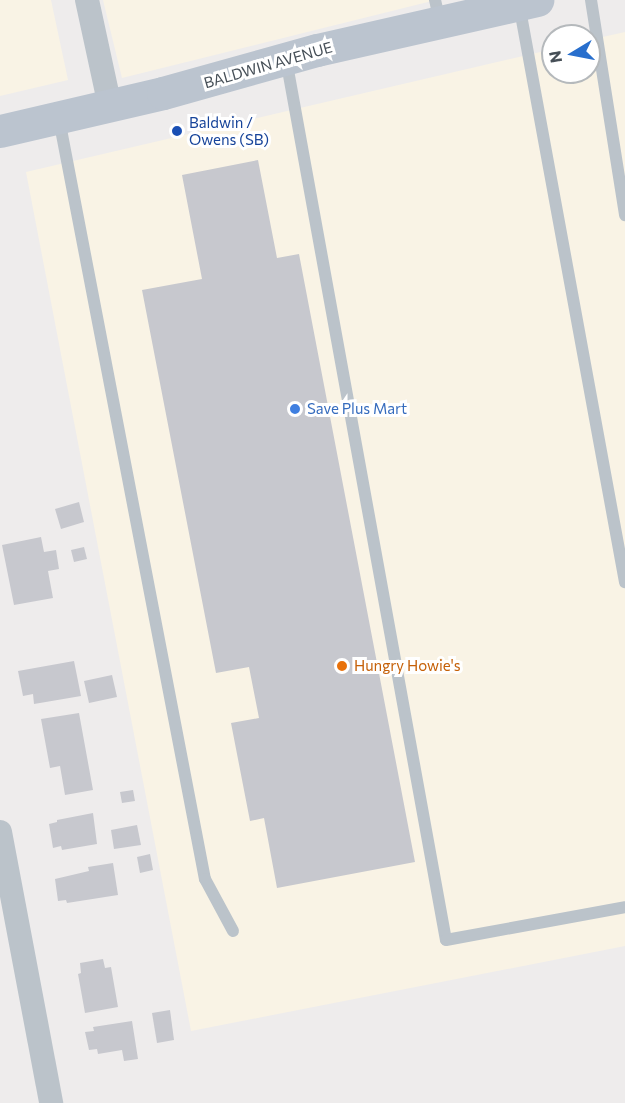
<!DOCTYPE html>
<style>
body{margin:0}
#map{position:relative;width:625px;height:1103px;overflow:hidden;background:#eeecec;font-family:Commissioner,sans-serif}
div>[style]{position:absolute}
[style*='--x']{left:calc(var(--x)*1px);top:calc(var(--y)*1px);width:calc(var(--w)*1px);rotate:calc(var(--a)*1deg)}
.commercial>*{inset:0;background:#f9f3e5}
.building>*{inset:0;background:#c7c8ce}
.lane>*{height:12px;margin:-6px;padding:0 6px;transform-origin:6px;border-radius:6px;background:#bbc3ca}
.street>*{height:24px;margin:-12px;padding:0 12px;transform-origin:12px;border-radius:12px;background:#bbc3ca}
.secondary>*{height:33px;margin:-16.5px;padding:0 16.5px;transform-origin:16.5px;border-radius:16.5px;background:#bbc4cf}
.dots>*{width:16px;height:16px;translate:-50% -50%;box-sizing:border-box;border:3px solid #fff;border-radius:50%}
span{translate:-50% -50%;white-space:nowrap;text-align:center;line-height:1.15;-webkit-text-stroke:6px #fff;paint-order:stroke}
.street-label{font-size:15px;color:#464f57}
.transit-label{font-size:15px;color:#164399}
.left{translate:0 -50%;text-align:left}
.shop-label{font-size:15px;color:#366cbe}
.food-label{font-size:15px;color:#c56008}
.north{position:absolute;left:541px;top:24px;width:60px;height:60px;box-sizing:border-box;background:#fff;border:2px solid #b5b9bc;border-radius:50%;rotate:260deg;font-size:16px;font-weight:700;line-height:24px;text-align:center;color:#464f57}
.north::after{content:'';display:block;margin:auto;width:21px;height:27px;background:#286fcd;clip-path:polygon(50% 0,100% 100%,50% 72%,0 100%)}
</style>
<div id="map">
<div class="commercial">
<i style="clip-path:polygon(0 0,51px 0,68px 80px,0 96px)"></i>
<i style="clip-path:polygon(103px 0,436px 0,122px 78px)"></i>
<i style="clip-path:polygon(625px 32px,625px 946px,191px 1031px,26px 172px,553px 49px,553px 72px,589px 72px,589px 40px)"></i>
</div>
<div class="building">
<i style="clip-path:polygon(258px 160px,277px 258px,299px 254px,415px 862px,277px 888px,264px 818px,250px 821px,231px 723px,259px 718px,249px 667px,216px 673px,142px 290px,202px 279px,182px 175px)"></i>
<i style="clip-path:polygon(79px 502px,84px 522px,61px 529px,55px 509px)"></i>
<i style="clip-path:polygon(41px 537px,44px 552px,56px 550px,59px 569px,48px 571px,53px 598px,14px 605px,2px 545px)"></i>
<i style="clip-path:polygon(84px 547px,87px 559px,74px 562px,71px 550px)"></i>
<i style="clip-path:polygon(74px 661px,81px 696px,34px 704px,33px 694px,23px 696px,18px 671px)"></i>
<i style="clip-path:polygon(112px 675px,117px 697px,89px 703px,84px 681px)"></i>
<i style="clip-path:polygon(79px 713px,93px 790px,65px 795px,60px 766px,50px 768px,41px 719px)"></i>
<i style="clip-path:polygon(133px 790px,135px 801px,122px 803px,120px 792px)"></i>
<i style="clip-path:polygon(93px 813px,97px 844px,62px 850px,61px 846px,53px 848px,49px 824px,57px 822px,57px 820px)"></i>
<i style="clip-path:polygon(137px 825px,141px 845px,114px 849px,111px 830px)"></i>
<i style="clip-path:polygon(150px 854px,153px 870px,140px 873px,137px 857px)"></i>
<i style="clip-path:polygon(113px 863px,118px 895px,67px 903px,66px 900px,58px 901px,55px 879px,89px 871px,88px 867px)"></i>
<i style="clip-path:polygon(103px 959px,105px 968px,111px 967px,118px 1007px,85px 1013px,78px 974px,81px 973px,80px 963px)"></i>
<i style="clip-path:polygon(170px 1010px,174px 1040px,157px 1043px,152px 1013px)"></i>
<i style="clip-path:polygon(132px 1021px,138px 1059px,124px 1061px,122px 1050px,98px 1054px,97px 1049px,89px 1050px,85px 1032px,94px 1031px,93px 1027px)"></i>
</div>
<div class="lane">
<i style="--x:435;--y:0;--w:22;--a:77"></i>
<i style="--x:591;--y:0;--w:218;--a:81"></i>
<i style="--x:519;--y:4;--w:588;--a:79.61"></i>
<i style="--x:286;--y:59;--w:895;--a:79.71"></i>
<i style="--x:446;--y:940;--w:182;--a:-10.4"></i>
<i style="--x:59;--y:119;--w:774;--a:79.13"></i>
<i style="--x:205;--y:879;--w:59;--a:61.7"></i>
</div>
<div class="street">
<i style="--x:87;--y:0;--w:108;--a:77.8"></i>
<i style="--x:0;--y:832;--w:276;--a:79.3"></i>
</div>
<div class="secondary">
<i style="--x:0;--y:131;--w:167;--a:-13.1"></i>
<i style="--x:163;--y:93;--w:160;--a:-15.6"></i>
<i style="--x:317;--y:50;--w:226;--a:-12.8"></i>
</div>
<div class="dots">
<i style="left:177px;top:131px;background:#1a4fb4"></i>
<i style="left:295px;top:409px;background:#3f7fe0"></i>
<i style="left:342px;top:666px;background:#e8710a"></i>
</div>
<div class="street-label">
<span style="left:268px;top:65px;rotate:-16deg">BALDWIN AVENUE</span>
</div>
<div class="transit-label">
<span class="left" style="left:189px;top:131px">Baldwin /<br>Owens (SB)</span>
</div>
<div class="shop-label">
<span class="left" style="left:307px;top:409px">Save Plus Mart</span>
</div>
<div class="food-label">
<span class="left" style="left:354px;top:666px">Hungry Howie's</span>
</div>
<div class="north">N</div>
</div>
